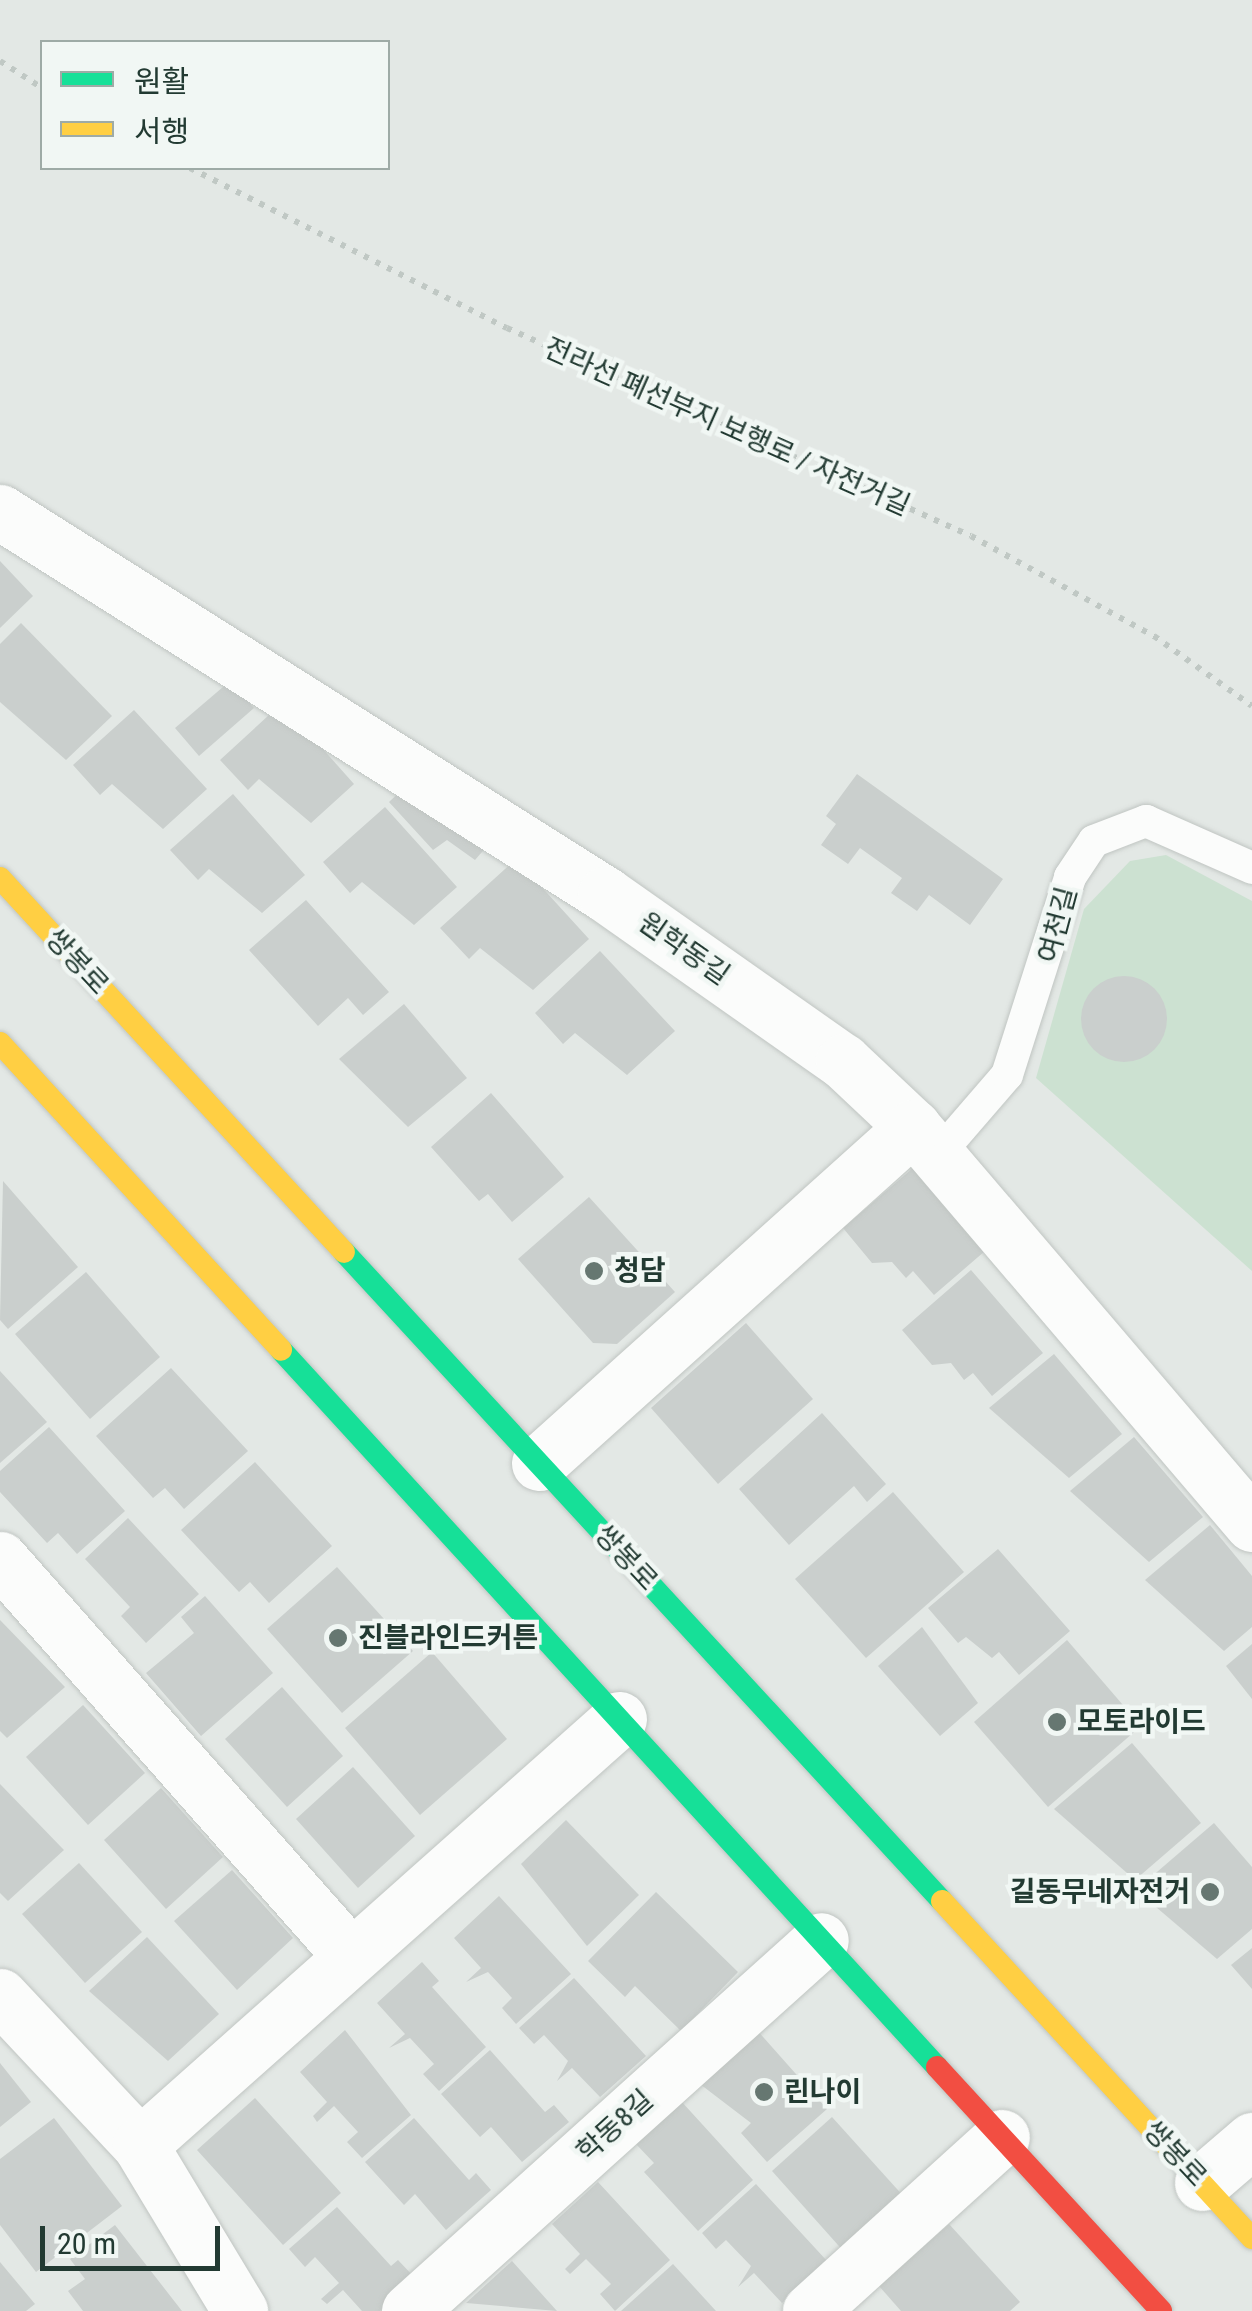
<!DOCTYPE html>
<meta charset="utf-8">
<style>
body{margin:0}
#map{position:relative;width:1252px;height:2311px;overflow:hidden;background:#e3e8e5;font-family:"Roboto Condensed","Noto Sans KR",sans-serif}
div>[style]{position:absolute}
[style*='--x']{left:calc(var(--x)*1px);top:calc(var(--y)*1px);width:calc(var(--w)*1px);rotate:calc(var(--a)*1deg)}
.green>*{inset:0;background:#cce1d1}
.building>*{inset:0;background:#cacfcd}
.round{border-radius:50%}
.path>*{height:6px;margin-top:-3px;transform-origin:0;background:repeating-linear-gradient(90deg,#c0c8c4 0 5px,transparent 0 13px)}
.roads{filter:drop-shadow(0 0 2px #c0c5c2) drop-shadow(0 0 2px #c0c5c2)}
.lane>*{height:32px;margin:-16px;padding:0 16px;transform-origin:16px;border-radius:16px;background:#fbfcfb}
.street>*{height:55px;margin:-27.5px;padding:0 27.5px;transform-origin:27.5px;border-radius:27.5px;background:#fbfcfb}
.fast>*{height:22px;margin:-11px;padding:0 11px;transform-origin:11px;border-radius:11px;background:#16e098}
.slow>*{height:22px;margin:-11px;padding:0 11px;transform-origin:11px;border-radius:11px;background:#ffcf43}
.jam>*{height:22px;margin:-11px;padding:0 11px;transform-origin:11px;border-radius:11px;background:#f24e42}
.dots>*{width:28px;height:28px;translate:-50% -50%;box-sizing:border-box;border:5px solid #f1f7f4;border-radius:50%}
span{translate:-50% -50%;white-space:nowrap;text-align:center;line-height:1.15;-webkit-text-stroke:9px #f1f7f4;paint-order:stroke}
.street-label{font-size:28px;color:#223a32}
.poi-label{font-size:28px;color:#223a32;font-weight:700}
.left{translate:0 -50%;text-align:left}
.right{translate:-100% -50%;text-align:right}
.legend{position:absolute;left:40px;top:40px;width:350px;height:130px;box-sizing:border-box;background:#f1f7f4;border:2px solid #9eaba6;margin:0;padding:12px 18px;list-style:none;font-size:30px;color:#223a32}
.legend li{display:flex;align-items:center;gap:20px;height:50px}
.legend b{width:50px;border:2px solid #9eaba6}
.scale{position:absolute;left:40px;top:2226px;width:180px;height:45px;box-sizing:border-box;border:5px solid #223a32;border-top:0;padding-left:12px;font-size:30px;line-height:35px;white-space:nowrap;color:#223a32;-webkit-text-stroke:8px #f1f7f4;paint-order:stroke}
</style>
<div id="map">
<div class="green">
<i style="clip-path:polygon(1166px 855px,1252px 901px,1252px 1271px,1036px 1078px,1084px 909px,1130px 861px)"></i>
</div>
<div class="building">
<i style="clip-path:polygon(0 561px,33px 596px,0 628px)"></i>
<i style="clip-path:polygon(21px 623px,112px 716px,66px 760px,0 702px,0 644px)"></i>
<i style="clip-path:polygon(230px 681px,254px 708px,199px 756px,175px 728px)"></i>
<i style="clip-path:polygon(282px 703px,354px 784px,311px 823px,259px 779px,248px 790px,220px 760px)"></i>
<i style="clip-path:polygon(134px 710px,207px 789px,163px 829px,112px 784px,100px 795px,73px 765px)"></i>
<i style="clip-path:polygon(857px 774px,1003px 879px,970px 925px,929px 895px,917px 911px,891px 893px,902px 878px,860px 848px,848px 864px,821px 845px,836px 824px,826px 816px)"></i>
<i style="clip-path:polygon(407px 785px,488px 845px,475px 860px,447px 840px,433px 850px,389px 802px)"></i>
<i style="clip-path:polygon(233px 794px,305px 875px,262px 913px,209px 869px,198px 880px,170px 850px)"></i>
<i style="clip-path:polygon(385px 807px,457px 887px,414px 925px,362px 882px,350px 893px,323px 862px)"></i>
<i style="clip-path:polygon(516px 859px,589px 939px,533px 990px,480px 948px,469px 959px,440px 928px)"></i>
<i style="clip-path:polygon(306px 900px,389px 992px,363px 1015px,348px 998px,318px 1026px,249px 950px)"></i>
<i style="clip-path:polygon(600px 951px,675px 1031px,627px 1075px,575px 1033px,563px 1044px,535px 1013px)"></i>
<i class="round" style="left:1081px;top:976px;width:86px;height:86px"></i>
<i style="clip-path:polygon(404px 1004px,467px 1078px,408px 1127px,339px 1059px)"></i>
<i style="clip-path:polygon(491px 1093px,564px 1177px,512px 1222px,488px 1194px,479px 1201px,431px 1147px)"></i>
<i style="clip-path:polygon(913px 1168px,985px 1251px,934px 1295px,913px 1271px,906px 1278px,892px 1262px,872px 1263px,843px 1228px)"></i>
<i style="clip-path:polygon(3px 1181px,78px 1267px,8px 1329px,0 1320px)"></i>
<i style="clip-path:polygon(589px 1197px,675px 1292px,617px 1344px,593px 1343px,518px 1259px)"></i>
<i style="clip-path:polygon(971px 1270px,1043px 1353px,992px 1396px,973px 1373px,964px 1380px,951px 1363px,932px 1365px,902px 1330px)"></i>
<i style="clip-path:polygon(86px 1272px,160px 1357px,90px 1419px,15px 1334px)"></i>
<i style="clip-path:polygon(746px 1323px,813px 1399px,718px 1484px,651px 1408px)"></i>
<i style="clip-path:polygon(1054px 1354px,1122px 1434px,1069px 1478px,989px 1408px)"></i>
<i style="clip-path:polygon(171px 1368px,248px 1451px,184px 1509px,165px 1488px,153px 1498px,96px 1436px)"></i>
<i style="clip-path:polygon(0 1371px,47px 1422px,0 1463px)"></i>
<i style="clip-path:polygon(822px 1413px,886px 1484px,867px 1502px,854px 1486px,789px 1545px,739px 1489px)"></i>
<i style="clip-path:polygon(49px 1427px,125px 1511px,77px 1554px,58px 1533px,47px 1543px,0 1492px,0 1471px)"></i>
<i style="clip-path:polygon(1134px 1437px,1203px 1517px,1149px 1562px,1070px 1491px)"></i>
<i style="clip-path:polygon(255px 1462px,332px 1546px,269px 1603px,250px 1582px,239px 1592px,181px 1530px)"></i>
<i style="clip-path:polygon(893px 1492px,964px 1572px,866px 1658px,795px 1579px)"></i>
<i style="clip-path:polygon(128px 1518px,199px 1594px,146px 1643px,121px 1616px,130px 1607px,85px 1559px)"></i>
<i style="clip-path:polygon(1210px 1525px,1252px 1576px,1252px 1627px,1224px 1651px,1145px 1580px)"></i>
<i style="clip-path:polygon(998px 1549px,1070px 1631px,1019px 1675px,999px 1652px,992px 1658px,966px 1637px,958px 1643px,928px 1608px)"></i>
<i style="clip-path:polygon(337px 1567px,413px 1651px,342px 1713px,267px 1629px)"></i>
<i style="clip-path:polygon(205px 1596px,273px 1673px,201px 1736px,146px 1673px,194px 1633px,181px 1617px)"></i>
<i style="clip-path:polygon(0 1620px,65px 1687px,7px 1738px,0 1731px)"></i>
<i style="clip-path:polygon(922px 1627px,978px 1703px,940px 1736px,878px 1666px)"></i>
<i style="clip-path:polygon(1067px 1640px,1141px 1726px,1048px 1807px,974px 1722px)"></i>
<i style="clip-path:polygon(1252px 1644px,1252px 1699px,1226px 1666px)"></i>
<i style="clip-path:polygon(432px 1652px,507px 1739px,420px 1815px,345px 1728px)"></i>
<i style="clip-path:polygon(282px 1687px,343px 1756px,287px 1807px,225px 1739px)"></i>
<i style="clip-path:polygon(83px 1705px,145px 1773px,88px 1825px,26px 1757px)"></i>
<i style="clip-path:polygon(1132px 1743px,1201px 1823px,1135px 1880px,1054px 1809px)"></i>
<i style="clip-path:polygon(353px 1767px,415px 1836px,358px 1888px,296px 1819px)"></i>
<i style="clip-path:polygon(0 1784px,64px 1850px,8px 1901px,0 1893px)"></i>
<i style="clip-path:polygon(161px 1788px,223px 1857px,166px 1909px,104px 1840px)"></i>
<i style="clip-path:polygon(566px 1820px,639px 1895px,587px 1946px,521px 1864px)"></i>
<i style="clip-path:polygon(1214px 1823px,1252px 1867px,1252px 1929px,1217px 1959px,1136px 1890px)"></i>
<i style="clip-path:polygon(79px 1863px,142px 1932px,85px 1983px,22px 1914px)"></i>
<i style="clip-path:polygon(232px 1870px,293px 1938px,237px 1990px,174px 1921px)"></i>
<i style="clip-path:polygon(656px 1892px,738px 1972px,681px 2031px,635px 1986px,625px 1997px,588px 1961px)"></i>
<i style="clip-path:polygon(499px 1896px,571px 1974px,516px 2024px,502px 2008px,512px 1998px,488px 1972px,466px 1982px,481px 1968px,454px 1938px)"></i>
<i style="clip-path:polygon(147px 1937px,219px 2014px,168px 2061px,89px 1991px)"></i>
<i style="clip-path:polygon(1252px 1948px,1252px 1989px,1231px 1965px)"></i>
<i style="clip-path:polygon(422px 1962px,439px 1981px,432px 1987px,486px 2047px,439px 2091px,423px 2074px,434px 2064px,410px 2038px,389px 2048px,405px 2034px,377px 2003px)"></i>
<i style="clip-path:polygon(574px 1978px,646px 2056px,600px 2097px,572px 2068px,557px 2081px,568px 2061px,544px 2035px,534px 2044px,519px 2028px)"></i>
<i style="clip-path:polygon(756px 2029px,827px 2109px,767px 2162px,741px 2133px,751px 2123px,696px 2081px)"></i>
<i style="clip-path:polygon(345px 2030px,411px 2115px,362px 2158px,347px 2142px,358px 2132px,334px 2106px,317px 2122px,313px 2116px,327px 2102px,300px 2072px)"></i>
<i style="clip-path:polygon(490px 2050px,545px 2112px,554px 2105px,569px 2122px,522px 2162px,491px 2127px,480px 2137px,441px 2094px)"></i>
<i style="clip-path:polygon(0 2063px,31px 2102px,0 2127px)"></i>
<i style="clip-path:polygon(255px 2098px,341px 2193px,283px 2245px,197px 2150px)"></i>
<i style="clip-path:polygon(681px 2101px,753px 2180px,698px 2231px,644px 2172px,654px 2163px,635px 2143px)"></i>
<i style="clip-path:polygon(832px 2117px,906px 2199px,846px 2254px,772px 2171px)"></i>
<i style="clip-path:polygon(54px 2118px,122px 2206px,36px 2272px,0 2225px,0 2159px)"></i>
<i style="clip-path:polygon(414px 2118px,469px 2180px,476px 2173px,491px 2190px,446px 2230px,415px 2194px,404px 2205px,365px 2162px)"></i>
<i style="clip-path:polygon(598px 2182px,670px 2260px,615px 2311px,600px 2294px,611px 2284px,586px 2259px,570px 2274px,565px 2269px,580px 2254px,552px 2224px)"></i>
<i style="clip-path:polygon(756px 2184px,828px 2262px,782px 2303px,754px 2273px,738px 2287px,751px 2266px,726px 2240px,716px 2249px,702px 2233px)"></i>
<i style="clip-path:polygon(337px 2207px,391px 2266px,398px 2260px,416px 2279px,380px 2311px,362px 2311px,343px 2290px,327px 2304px,321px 2299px,339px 2283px,315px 2257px,305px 2267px,289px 2249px)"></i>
<i style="clip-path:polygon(949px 2224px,1020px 2302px,1010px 2311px,901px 2311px,879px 2286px)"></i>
<i style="clip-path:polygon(115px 2225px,182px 2311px,83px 2311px,68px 2291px,85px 2279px,70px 2259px)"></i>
<i style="clip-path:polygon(512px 2261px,557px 2311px,466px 2303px)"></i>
<i style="clip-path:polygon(0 2262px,35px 2304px,26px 2311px,0 2311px)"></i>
<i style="clip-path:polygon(673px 2264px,716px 2311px,621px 2311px)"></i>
</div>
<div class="path">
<i style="--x:0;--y:61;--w:50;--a:32.7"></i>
<i style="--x:190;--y:168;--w:355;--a:26.8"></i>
<i style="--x:507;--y:328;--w:508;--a:24.15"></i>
<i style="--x:971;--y:536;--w:209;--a:28.7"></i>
<i style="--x:1154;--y:636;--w:120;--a:35.5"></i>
</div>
<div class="roads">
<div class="lane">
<i style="--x:937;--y:1156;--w:107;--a:-49.2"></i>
<i style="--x:1007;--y:1075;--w:208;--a:-72.3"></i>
<i style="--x:1070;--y:877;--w:43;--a:-56.3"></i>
<i style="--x:1094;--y:841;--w:56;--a:-21"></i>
<i style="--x:1146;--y:821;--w:116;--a:23.9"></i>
</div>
<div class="street">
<i style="--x:0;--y:512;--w:716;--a:32.27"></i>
<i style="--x:605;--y:894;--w:291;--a:35.1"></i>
<i style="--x:843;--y:1061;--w:96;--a:43.3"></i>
<i style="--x:913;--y:1127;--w:522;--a:49.51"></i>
<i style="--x:539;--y:1463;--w:503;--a:-41.94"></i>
<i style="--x:0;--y:1559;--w:527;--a:48.54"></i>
<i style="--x:0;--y:1996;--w:204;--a:46.8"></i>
<i style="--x:140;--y:2145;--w:194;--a:58.9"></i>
<i style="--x:140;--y:2145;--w:641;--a:-41.65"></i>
<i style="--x:1202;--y:2183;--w:66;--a:-40.7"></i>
<i style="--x:409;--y:2311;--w:554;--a:-42"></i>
<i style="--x:810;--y:2311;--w:259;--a:-42.2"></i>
</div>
<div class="fast">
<i style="--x:344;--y:1252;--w:882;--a:47.34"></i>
<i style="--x:281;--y:1350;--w:972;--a:47.54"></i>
</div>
<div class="slow">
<i style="--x:0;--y:878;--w:508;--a:47.39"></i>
<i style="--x:0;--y:1043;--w:416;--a:47.5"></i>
<i style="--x:942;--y:1901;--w:458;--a:47.4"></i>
</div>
<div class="jam">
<i style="--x:937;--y:2067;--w:331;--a:47.4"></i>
</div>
</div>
<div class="dots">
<i style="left:594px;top:1271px;background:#667771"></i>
<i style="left:338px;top:1638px;background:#667771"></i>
<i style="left:1057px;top:1722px;background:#667771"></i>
<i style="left:1210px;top:1892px;background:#667771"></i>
<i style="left:764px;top:2092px;background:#667771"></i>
</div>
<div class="street-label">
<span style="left:727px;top:427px;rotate:24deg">전라선 폐선부지 보행로 / 자전거길</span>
<span style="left:1058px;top:925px;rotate:-75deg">여천길</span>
<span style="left:684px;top:949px;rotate:35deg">원학동길</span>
<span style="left:77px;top:962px;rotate:47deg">쌍봉로</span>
<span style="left:626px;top:1558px;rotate:47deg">쌍봉로</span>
<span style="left:615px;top:2126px;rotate:-42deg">학동8길</span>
<span style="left:1175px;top:2154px;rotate:47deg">쌍봉로</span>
</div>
<div class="poi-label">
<span class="left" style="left:614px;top:1271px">청담</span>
<span class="left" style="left:358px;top:1638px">진블라인드커튼</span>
<span class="left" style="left:1077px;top:1722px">모토라이드</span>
<span class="right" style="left:1190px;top:1892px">길동무네자전거</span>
<span class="left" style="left:784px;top:2092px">린나이</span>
</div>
<ul class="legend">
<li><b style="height:12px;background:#16e098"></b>원활</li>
<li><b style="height:12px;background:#ffcf43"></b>서행</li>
</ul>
<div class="scale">20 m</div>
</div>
